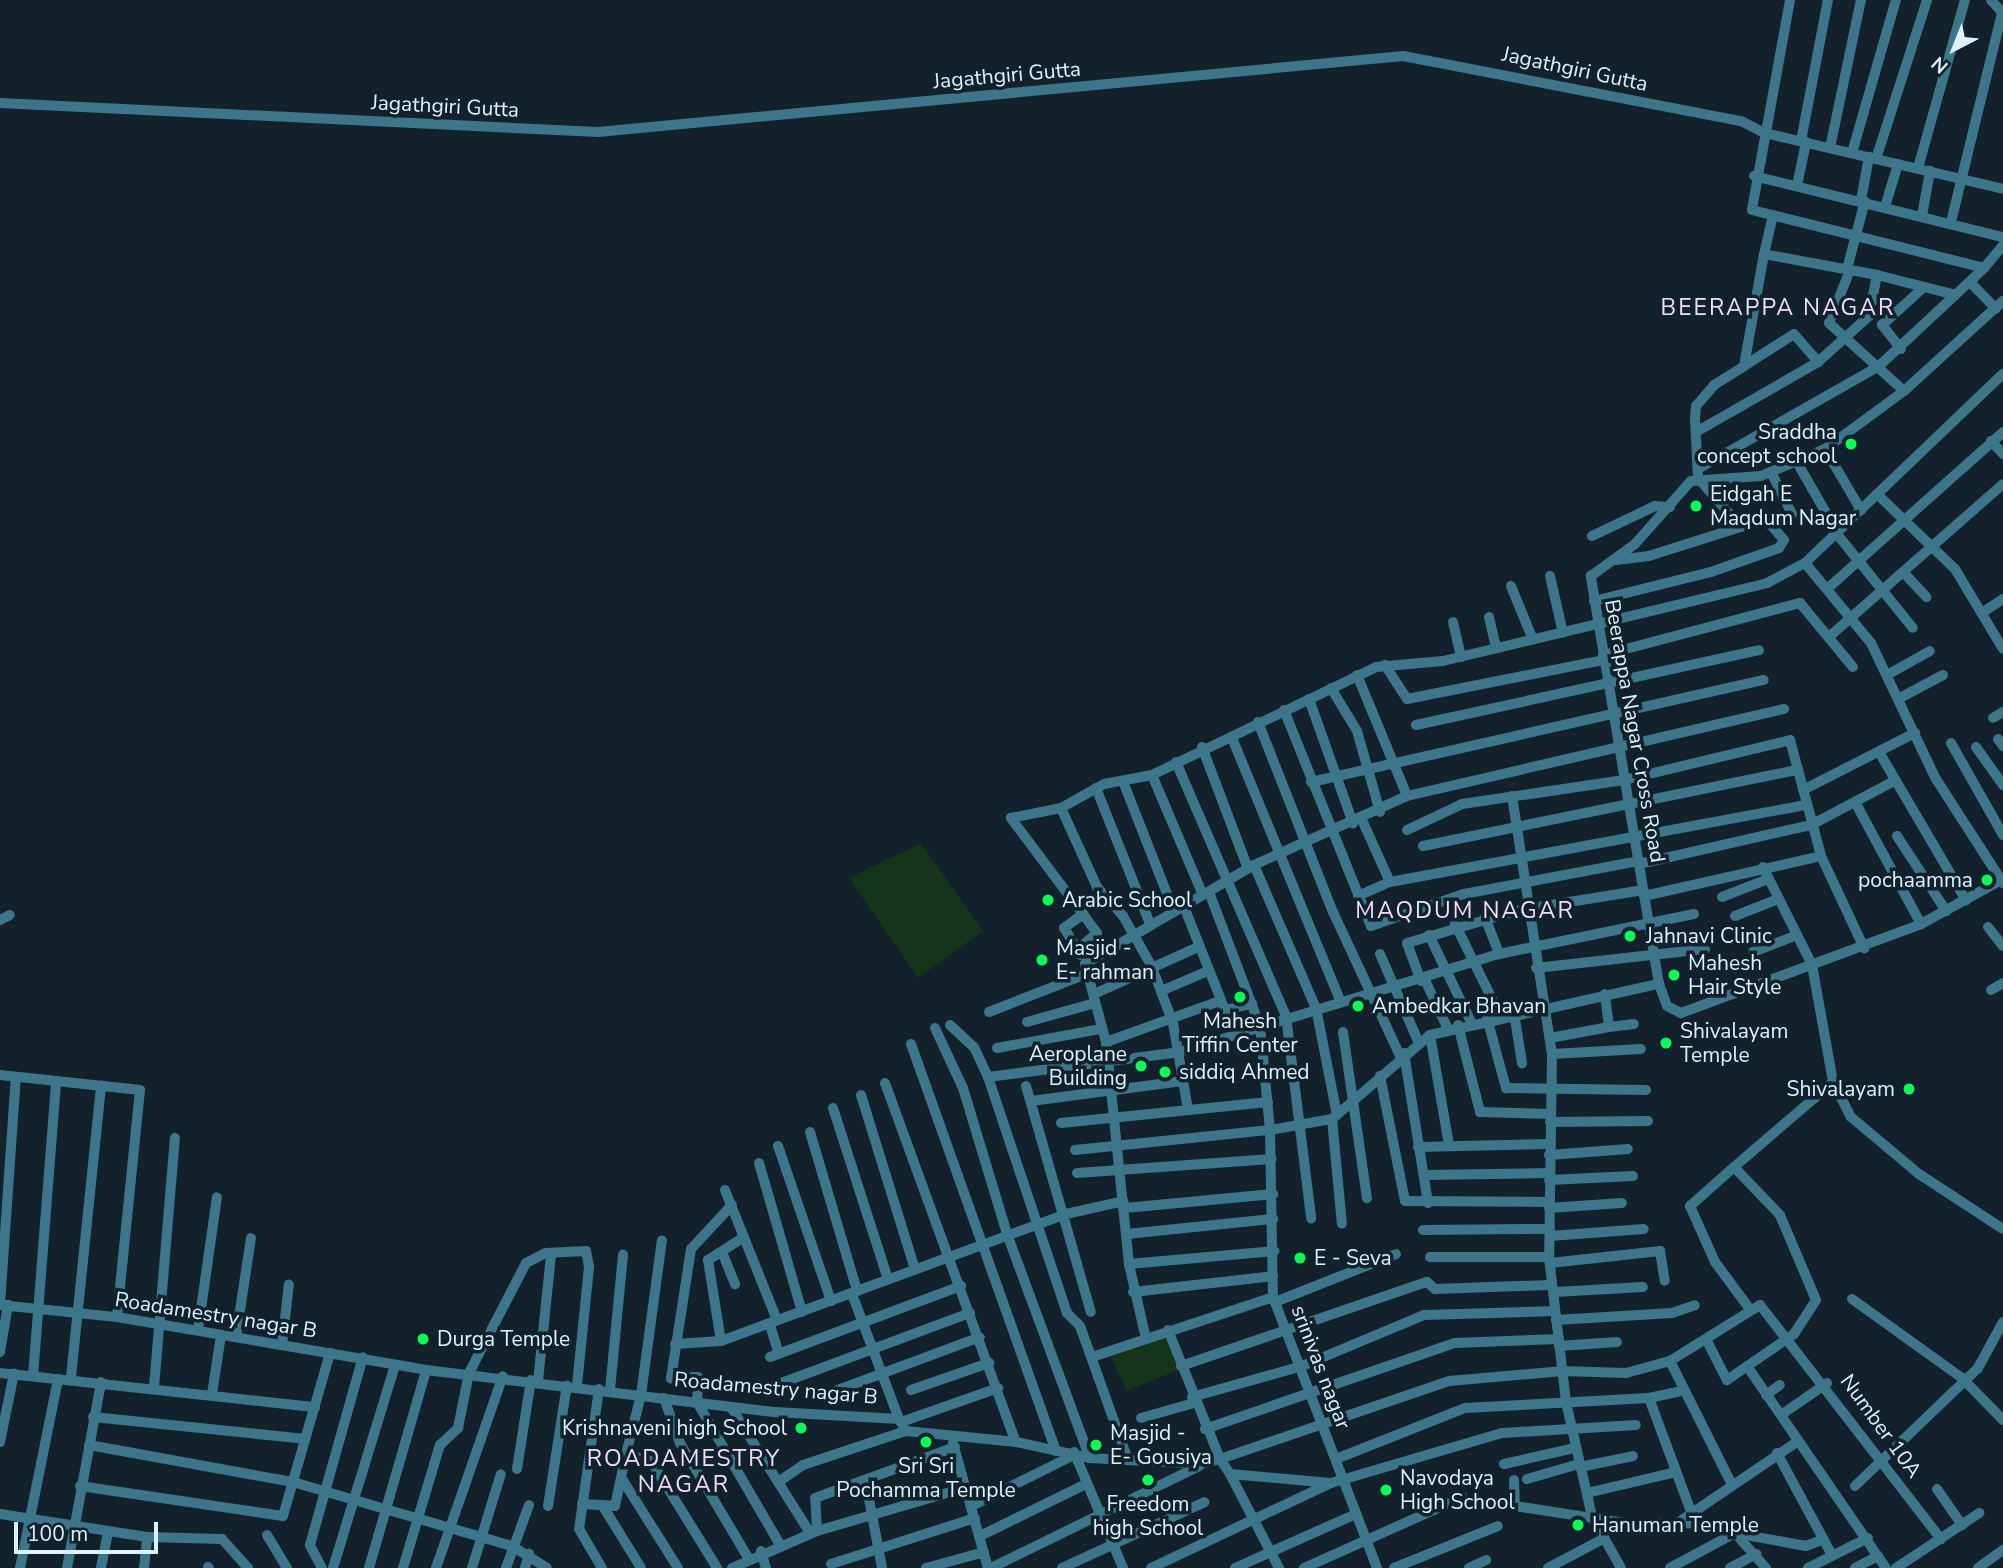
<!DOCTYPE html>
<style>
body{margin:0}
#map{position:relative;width:2003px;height:1568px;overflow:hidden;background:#12212b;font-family:"Nunito Sans",sans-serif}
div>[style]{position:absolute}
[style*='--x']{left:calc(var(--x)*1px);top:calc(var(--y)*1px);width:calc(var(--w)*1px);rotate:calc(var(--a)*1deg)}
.green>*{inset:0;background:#15351b}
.minor>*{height:10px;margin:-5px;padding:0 5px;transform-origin:5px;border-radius:5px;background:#3d768a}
.dots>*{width:19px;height:19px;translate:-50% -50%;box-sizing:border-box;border:4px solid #12212b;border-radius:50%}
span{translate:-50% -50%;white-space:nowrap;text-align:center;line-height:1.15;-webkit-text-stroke:7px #12212b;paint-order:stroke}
.street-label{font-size:21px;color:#dcf3ff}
.poi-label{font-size:21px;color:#dcf3ff}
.right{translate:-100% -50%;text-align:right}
.left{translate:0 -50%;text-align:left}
.neighbourhood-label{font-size:23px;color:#f1deff;letter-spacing:2px}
.north{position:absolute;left:1919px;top:14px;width:70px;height:70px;-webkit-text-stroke:5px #12212b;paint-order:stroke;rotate:222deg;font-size:19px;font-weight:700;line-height:28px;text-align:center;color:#dcf3ff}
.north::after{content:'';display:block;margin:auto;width:24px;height:32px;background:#dcf3ff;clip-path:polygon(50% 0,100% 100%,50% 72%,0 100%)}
.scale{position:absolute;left:14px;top:1522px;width:144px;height:32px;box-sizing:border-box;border:4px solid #dcf3ff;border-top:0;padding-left:9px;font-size:21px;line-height:24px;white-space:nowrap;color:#dcf3ff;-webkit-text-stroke:5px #12212b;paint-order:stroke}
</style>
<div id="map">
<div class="green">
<i style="clip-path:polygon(921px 843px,983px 931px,918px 978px,849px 878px)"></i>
<i style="clip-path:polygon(1167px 1334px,1178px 1370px,1127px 1391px,1110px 1355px)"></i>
</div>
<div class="minor">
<i style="--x:1790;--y:0;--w:213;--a:100.3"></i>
<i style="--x:1752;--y:210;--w:239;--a:14"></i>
<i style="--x:1984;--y:268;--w:30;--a:-50"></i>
<i style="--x:0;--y:103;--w:599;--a:2.78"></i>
<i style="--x:598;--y:132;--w:809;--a:-5.39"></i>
<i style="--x:1403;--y:56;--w:344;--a:10.9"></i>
<i style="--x:1741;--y:121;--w:27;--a:27"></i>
<i style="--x:1765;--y:133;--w:244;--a:13.2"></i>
<i style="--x:1801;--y:141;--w:144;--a:-79.2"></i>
<i style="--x:1830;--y:148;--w:151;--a:-78.2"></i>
<i style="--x:1852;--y:153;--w:159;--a:-74"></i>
<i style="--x:1876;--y:159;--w:167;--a:-72.2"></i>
<i style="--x:1918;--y:168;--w:174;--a:-74.4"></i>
<i style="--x:1754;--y:176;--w:256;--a:13.8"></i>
<i style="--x:1797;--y:186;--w:45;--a:-78.4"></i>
<i style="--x:1861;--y:200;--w:44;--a:-79.5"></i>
<i style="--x:1885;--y:207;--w:45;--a:-73.2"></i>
<i style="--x:1922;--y:216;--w:46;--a:-79.9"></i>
<i style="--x:1951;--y:222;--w:216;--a:-76.3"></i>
<i style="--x:2002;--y:12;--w:16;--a:-133"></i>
<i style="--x:1847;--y:269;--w:70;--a:-75.2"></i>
<i style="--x:1850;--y:270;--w:57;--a:111.6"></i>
<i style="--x:1829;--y:323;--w:101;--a:42.2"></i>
<i style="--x:1877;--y:275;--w:81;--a:14.2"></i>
<i style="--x:1970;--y:282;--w:37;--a:46"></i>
<i style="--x:1901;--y:349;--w:31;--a:-128"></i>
<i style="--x:1882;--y:325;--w:55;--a:-42.1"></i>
<i style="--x:1744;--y:366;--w:59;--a:-32.6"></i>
<i style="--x:1794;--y:334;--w:37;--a:49"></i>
<i style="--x:1696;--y:432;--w:141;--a:-29.8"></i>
<i style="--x:1818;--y:362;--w:69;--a:-42"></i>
<i style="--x:1869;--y:316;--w:42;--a:-79"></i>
<i style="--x:1877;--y:275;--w:115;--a:-169.5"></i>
<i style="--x:1764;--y:254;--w:35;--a:-77"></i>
<i style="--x:1991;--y:441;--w:18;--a:47"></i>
<i style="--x:1825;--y:449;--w:71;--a:59.5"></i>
<i style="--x:1795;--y:459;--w:60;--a:60"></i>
<i style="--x:1698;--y:469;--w:208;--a:-29.6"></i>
<i style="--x:1879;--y:366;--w:144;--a:-43"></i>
<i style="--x:1771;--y:472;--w:47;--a:63.4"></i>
<i style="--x:1877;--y:494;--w:108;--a:43.9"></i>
<i style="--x:1955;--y:569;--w:93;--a:59"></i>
<i style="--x:1741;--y:527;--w:65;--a:-131.3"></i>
<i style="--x:1698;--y:478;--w:60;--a:-92.9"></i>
<i style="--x:1695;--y:418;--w:12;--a:-85"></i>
<i style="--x:1696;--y:406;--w:28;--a:-49"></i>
<i style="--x:1714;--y:385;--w:36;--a:-32"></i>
<i style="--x:1744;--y:366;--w:114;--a:-79.9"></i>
<i style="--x:1836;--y:533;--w:122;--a:51"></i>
<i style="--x:1592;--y:536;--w:70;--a:-25.5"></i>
<i style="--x:1655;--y:506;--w:15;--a:4"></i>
<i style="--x:1805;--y:563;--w:104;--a:50.5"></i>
<i style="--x:1871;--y:643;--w:151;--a:64.5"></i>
<i style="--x:1936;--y:779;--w:124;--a:57.2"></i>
<i style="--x:1904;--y:573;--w:33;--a:47"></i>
<i style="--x:1550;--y:576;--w:58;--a:77.2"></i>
<i style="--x:1511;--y:586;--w:58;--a:67.8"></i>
<i style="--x:1827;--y:589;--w:236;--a:-41.7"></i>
<i style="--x:1594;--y:601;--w:121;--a:-13.9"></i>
<i style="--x:1711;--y:572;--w:72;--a:-19.4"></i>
<i style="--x:1779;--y:548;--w:9;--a:-58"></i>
<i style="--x:1784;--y:540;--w:28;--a:-131"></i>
<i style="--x:1766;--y:519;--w:123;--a:162.5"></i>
<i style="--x:1649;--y:556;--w:33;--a:173"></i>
<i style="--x:1983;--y:612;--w:24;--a:-33"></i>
<i style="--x:1489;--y:617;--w:32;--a:77"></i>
<i style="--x:1453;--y:622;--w:36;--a:77"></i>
<i style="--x:1830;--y:636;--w:230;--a:-41.3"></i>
<i style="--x:1603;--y:655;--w:204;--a:-14.8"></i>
<i style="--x:1800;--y:603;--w:83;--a:50.4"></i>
<i style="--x:1385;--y:665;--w:40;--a:57.1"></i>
<i style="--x:1407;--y:699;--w:201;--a:-11.2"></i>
<i style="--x:1357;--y:675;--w:131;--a:67.5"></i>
<i style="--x:1407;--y:796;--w:387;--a:-13"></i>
<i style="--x:1887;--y:675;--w:49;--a:-29.2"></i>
<i style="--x:1331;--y:688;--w:50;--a:58.8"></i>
<i style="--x:1357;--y:731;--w:84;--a:74.1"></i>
<i style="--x:1309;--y:699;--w:132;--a:70.5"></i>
<i style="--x:1898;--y:699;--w:51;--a:-28.1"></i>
<i style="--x:1284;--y:710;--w:233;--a:68.1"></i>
<i style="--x:1371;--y:926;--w:98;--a:-19"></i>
<i style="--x:1464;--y:894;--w:177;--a:-10.7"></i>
<i style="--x:1993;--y:718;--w:12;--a:-31"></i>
<i style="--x:1258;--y:722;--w:204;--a:68.5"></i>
<i style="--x:1333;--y:912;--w:159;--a:65"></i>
<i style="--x:1416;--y:725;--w:351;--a:-12.3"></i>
<i style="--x:1232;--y:738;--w:286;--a:67.6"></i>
<i style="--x:1998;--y:739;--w:9;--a:54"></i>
<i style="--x:1951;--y:743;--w:106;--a:60.5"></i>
<i style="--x:1202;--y:747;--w:130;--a:69.3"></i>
<i style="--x:1976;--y:747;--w:47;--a:54.6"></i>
<i style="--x:1879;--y:752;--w:172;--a:59.6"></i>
<i style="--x:1176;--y:762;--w:277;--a:66.6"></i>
<i style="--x:1286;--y:1016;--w:204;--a:82.9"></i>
<i style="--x:1152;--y:775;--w:130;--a:67"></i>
<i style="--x:1311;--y:782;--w:464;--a:-12.7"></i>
<i style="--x:1124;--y:784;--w:134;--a:68.6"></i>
<i style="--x:1096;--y:788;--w:143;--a:68.3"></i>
<i style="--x:1803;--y:790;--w:126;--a:-27"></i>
<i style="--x:1512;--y:796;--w:261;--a:81.2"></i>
<i style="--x:1552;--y:1054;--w:203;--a:90.8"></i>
<i style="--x:1549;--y:1257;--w:146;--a:83.3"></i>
<i style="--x:1566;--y:1402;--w:117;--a:77.2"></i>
<i style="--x:1592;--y:1516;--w:60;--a:60.9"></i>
<i style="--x:1855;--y:802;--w:139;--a:61.6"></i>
<i style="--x:1061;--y:808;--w:87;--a:65.5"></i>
<i style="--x:1097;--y:887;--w:39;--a:48"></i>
<i style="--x:1123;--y:916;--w:56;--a:60.3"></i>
<i style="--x:1151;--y:965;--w:62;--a:69.2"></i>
<i style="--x:1173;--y:1023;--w:88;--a:80.2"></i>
<i style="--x:1362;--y:820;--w:68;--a:65.7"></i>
<i style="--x:1390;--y:882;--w:422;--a:-10.5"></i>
<i style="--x:1407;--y:830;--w:61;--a:-25.3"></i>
<i style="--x:1462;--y:804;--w:164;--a:-8.4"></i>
<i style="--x:1624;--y:780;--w:171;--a:-13.5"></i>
<i style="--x:1790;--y:740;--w:120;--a:75"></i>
<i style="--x:1821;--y:856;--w:102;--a:64.9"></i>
<i style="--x:1897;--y:836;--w:90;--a:56.8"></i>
<i style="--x:1423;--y:846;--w:383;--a:-11.5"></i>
<i style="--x:1639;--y:864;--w:176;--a:-12.8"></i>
<i style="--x:1811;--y:825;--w:96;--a:-27.9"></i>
<i style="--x:1254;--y:865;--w:156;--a:66.6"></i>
<i style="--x:1316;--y:1008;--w:109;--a:78.9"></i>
<i style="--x:1763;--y:867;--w:110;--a:63.4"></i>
<i style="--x:1812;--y:965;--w:119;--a:79.8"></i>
<i style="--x:1833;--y:1082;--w:39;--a:63"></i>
<i style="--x:1851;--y:1117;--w:89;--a:40"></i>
<i style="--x:1919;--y:1174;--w:100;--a:33.2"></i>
<i style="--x:1209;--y:892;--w:143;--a:69.2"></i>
<i style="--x:1260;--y:1026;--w:104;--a:84.5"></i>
<i style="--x:1270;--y:1130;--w:63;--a:-10.1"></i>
<i style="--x:1332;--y:1119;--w:129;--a:-40.6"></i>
<i style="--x:1430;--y:1035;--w:235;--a:-12.6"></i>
<i style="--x:1659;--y:984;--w:23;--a:70"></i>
<i style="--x:1667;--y:1006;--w:16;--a:27"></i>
<i style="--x:1681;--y:1013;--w:256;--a:-20.3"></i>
<i style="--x:1921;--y:924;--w:94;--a:-28.8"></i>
<i style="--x:1358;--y:896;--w:35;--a:-24"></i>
<i style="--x:1644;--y:896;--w:181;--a:-12.7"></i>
<i style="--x:1722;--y:897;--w:49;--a:-21.4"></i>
<i style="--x:1183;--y:904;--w:114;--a:68.4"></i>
<i style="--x:1225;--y:1010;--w:28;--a:-13"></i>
<i style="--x:1526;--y:909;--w:119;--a:-9.2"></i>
<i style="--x:1735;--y:916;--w:46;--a:-21.6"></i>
<i style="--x:1485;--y:917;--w:40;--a:69"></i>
<i style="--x:0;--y:920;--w:11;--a:-27"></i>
<i style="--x:1455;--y:924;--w:102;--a:63.7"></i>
<i style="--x:1988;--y:927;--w:24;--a:52"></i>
<i style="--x:1429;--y:935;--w:97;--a:64.2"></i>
<i style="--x:1078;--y:949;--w:25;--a:-40"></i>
<i style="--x:1097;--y:933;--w:144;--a:-126.8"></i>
<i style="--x:1011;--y:818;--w:51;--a:-11.3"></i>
<i style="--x:1061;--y:808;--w:49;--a:-29.2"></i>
<i style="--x:1104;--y:784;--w:49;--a:-10.6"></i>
<i style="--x:1152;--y:775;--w:249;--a:-25.7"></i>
<i style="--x:1376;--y:667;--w:67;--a:-5.1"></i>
<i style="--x:1443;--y:661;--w:333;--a:-13.5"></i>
<i style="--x:1767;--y:583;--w:43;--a:-27.8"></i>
<i style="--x:1805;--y:563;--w:274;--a:-43.7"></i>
<i style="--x:1753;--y:952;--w:45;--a:-20.9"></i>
<i style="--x:1380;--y:954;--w:95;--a:66.4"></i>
<i style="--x:1081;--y:955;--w:32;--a:-122"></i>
<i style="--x:1064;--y:928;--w:24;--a:-36"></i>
<i style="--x:1536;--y:968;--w:170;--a:-6.4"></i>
<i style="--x:1425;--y:980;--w:54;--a:64.9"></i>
<i style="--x:1421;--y:981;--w:40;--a:-110.2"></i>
<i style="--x:1407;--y:943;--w:124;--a:-16.4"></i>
<i style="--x:1659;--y:984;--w:414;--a:-99.5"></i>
<i style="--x:1591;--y:576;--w:54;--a:-36"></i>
<i style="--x:1635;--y:544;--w:84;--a:-48.4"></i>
<i style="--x:1691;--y:481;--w:70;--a:-4.1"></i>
<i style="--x:1761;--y:476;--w:69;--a:-22.9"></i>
<i style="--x:1825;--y:449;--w:98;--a:-36.3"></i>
<i style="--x:1904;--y:391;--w:134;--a:-42.3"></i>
<i style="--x:1991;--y:990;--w:14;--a:-30"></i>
<i style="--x:1161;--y:991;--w:51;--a:-23.1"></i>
<i style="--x:1094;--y:994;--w:114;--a:-24.3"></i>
<i style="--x:989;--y:1012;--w:104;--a:-21.4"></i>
<i style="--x:1514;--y:1013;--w:51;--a:80.9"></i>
<i style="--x:1487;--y:1018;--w:73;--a:74.8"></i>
<i style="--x:1506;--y:1088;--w:140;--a:0.8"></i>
<i style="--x:1027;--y:1022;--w:71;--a:-15.6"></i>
<i style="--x:950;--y:1025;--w:33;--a:43"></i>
<i style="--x:974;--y:1047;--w:33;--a:65"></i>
<i style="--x:988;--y:1077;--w:249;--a:71.5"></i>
<i style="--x:1067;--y:1313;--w:18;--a:45"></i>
<i style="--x:1080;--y:1326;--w:142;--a:70.3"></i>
<i style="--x:1458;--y:1025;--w:90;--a:75.8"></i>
<i style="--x:1480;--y:1112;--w:70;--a:1.6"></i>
<i style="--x:1609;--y:1027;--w:25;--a:-7"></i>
<i style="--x:935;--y:1028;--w:66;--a:65"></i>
<i style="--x:963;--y:1088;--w:152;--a:73.2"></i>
<i style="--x:1007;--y:1234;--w:239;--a:69.7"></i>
<i style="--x:1343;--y:1032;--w:168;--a:81.8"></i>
<i style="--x:1430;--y:1035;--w:112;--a:80.2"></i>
<i style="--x:1550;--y:1038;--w:60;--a:-10.6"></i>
<i style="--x:1609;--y:1027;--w:33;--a:-97"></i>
<i style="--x:1106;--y:1042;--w:121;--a:-19.8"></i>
<i style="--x:911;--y:1044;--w:432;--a:70.4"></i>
<i style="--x:997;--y:1048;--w:106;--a:-10.4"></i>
<i style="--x:1404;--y:1053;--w:152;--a:80.9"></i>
<i style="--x:1552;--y:1054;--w:89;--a:-3.2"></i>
<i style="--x:0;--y:1075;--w:141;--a:6.1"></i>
<i style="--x:140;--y:1090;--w:228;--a:95.8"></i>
<i style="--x:1380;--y:1076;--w:127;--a:78.7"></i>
<i style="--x:1405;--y:1201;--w:144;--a:0.4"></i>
<i style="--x:988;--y:1077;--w:194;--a:-7.4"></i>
<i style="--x:1180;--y:1052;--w:334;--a:-17.1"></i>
<i style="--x:1499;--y:954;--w:199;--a:-11.6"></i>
<i style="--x:885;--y:1083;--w:382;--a:70"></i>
<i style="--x:1026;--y:1086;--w:235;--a:74"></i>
<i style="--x:861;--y:1095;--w:182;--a:72.8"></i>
<i style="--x:1031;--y:1101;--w:153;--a:-7.5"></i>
<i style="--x:833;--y:1108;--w:180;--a:72.2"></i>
<i style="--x:1332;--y:1119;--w:105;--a:84.6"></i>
<i style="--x:1550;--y:1122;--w:98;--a:-0.6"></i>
<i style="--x:1061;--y:1123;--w:208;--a:-5.8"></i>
<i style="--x:810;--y:1132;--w:166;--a:73.5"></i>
<i style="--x:778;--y:1146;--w:164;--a:71.1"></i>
<i style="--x:1418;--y:1147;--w:131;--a:-1.3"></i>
<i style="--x:1075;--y:1150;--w:196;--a:-5.9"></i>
<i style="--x:1270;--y:1130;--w:167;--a:89"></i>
<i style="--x:1273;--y:1297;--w:290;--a:69"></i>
<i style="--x:1549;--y:1155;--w:79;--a:-4.3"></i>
<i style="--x:759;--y:1163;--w:155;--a:73.9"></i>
<i style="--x:1734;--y:1167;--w:59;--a:138.4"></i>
<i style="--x:1690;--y:1206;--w:61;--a:65.9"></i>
<i style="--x:1715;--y:1262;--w:57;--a:53.5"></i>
<i style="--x:1077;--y:1173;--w:195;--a:-4.1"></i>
<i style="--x:1424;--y:1175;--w:125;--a:-0.9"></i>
<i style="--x:1549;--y:1180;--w:84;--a:-2.7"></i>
<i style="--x:725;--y:1190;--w:140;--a:68.2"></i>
<i style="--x:732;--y:1205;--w:60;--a:133"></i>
<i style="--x:691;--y:1249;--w:131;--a:98.8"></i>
<i style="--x:671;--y:1378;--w:27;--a:-2"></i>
<i style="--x:698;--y:1377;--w:25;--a:92"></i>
<i style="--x:697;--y:1402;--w:163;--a:59.8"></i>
<i style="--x:1125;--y:1208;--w:149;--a:-5.4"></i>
<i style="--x:1549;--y:1208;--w:73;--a:-3.9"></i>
<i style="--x:1423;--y:1230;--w:127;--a:-0.5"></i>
<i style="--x:1127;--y:1234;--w:147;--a:-5.9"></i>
<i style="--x:1550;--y:1236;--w:94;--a:-4.3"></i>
<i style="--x:744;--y:1237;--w:43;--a:147.4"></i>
<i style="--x:708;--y:1260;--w:82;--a:80.9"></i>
<i style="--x:721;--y:1341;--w:368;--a:-20.2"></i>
<i style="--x:1066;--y:1214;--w:59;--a:-12.6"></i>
<i style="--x:722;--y:1252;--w:35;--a:68"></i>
<i style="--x:1430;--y:1257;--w:119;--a:0"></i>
<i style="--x:1550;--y:1263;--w:111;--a:-6.2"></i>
<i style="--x:1660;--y:1251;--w:30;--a:81"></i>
<i style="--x:1129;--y:1264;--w:146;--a:-5.1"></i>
<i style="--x:1133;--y:1292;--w:141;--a:-6.5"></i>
<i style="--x:1555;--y:1292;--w:88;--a:-3.3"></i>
<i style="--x:852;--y:1294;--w:134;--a:69.4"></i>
<i style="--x:1852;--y:1299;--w:135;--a:35.7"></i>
<i style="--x:1962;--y:1378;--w:59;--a:45.7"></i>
<i style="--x:1275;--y:1302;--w:130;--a:-21.6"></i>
<i style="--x:0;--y:1304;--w:227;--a:-86"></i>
<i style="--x:0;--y:1305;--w:118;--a:5.9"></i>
<i style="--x:117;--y:1317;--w:314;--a:9.7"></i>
<i style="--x:426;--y:1370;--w:352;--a:6.9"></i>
<i style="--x:775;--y:1412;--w:124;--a:3.2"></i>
<i style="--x:899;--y:1419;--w:14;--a:60"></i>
<i style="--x:906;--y:1431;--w:111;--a:5.7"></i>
<i style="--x:1016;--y:1442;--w:76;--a:12.2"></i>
<i style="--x:1090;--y:1458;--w:111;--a:3.1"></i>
<i style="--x:1201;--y:1464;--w:20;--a:-15"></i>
<i style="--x:1220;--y:1459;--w:18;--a:56"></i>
<i style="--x:1230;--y:1474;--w:101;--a:5.1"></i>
<i style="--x:1331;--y:1483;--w:178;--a:-16.3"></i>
<i style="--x:1502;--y:1433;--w:134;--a:-3.4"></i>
<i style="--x:1556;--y:1320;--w:116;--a:-3.5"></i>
<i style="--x:1672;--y:1313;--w:24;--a:-19"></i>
<i style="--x:770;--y:1325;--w:30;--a:73"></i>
<i style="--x:198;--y:1330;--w:134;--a:-81.9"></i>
<i style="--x:1168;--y:1330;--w:139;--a:68"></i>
<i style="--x:1220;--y:1459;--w:242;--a:-18.8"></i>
<i style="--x:1449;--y:1381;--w:114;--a:-5"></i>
<i style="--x:1563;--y:1371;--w:63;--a:1.8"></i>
<i style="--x:1626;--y:1373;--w:46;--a:-15.3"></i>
<i style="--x:1670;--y:1361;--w:106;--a:-31.9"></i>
<i style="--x:1760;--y:1305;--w:296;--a:52.3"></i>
<i style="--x:236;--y:1337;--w:100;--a:-81.4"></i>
<i style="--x:1146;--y:1339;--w:77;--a:-102.8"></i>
<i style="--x:1129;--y:1264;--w:223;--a:-95.9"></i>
<i style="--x:1106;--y:1042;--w:81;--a:-105.1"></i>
<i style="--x:1085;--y:964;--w:196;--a:-30.4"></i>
<i style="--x:1254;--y:865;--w:168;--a:-24.3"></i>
<i style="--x:1707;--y:1341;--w:44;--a:62.9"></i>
<i style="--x:1727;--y:1380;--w:81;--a:-34.5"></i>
<i style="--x:1794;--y:1334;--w:40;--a:-57.1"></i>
<i style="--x:1816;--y:1300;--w:92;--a:-113"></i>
<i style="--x:1780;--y:1215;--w:66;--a:-133.8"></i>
<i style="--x:1734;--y:1167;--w:130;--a:-40.6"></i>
<i style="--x:675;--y:1344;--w:46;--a:-3.7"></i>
<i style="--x:282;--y:1345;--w:61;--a:-83.5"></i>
<i style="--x:1559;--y:1346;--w:58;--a:-3.9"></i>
<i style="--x:0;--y:1352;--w:48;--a:-80.3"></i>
<i style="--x:770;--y:1357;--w:204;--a:-20.4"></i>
<i style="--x:1092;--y:1357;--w:191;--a:-18.3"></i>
<i style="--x:1670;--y:1361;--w:136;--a:63.4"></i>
<i style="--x:1181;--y:1366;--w:260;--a:-18.9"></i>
<i style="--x:1427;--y:1282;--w:11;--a:41"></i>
<i style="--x:1435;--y:1289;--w:115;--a:-2"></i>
<i style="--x:1747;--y:1366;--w:245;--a:55.5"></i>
<i style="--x:0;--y:1373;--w:317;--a:6.2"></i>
<i style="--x:33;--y:1376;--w:296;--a:-85.5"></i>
<i style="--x:71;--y:1377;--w:293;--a:-84.1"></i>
<i style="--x:538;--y:1381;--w:127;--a:-84.1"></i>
<i style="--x:776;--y:1385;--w:207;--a:-20.4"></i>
<i style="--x:154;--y:1387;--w:250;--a:-85.2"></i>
<i style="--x:599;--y:1389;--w:141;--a:98.1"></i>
<i style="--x:579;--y:1529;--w:45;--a:59.5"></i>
<i style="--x:610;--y:1390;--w:136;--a:-84.5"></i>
<i style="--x:911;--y:1390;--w:83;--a:-19.1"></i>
<i style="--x:212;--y:1394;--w:60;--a:-81.3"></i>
<i style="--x:827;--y:1394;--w:163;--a:-20.4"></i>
<i style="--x:1766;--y:1395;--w:17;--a:-36"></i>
<i style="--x:1192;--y:1397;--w:114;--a:-15.7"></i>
<i style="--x:1302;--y:1366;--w:132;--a:-22.7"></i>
<i style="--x:1424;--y:1315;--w:131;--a:-1.7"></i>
<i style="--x:664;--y:1398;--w:48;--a:70.4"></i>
<i style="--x:680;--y:1443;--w:135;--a:59.3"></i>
<i style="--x:1649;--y:1398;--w:124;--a:69.7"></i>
<i style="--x:731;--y:1407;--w:149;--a:57.9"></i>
<i style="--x:1781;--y:1415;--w:56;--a:-34.8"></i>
<i style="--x:93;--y:1417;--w:213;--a:5.9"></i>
<i style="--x:1141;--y:1418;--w:55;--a:-15.8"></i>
<i style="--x:901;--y:1422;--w:103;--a:-19.3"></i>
<i style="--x:1205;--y:1429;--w:264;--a:-19"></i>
<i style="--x:1455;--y:1343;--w:104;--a:-2.2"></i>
<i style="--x:0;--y:1442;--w:70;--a:-78.5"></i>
<i style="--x:953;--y:1443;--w:130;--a:74.4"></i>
<i style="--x:89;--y:1445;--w:207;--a:10.3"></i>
<i style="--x:293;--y:1482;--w:228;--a:16.3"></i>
<i style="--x:512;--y:1546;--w:41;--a:32.2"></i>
<i style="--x:1074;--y:1452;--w:126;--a:67.1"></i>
<i style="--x:1777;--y:1453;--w:116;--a:61.7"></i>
<i style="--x:626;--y:1454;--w:61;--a:-75.7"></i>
<i style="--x:641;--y:1395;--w:156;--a:-82.3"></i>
<i style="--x:1336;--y:1459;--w:139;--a:-21.6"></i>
<i style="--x:1465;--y:1408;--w:184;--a:-3.1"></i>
<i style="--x:1649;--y:1398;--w:35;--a:-12"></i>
<i style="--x:1504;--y:1464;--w:73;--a:-12.7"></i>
<i style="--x:1580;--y:1467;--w:54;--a:-11.7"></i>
<i style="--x:517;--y:1469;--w:90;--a:-81.1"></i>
<i style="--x:1230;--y:1474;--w:106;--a:62.5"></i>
<i style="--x:622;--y:1479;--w:105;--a:57.8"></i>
<i style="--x:1527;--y:1479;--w:54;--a:-16.1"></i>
<i style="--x:1514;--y:1480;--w:26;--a:88"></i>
<i style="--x:1515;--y:1506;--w:117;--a:8.8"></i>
<i style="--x:1631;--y:1524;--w:87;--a:-0.7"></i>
<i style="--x:1718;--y:1523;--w:20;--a:30"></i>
<i style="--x:1735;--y:1533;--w:72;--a:10.4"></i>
<i style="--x:1806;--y:1546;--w:19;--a:-21"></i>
<i style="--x:778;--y:1482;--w:30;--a:-34"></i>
<i style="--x:803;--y:1465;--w:108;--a:-18.3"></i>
<i style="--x:866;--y:1483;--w:86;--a:79.3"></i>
<i style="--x:80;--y:1486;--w:205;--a:8.4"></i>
<i style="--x:283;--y:1516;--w:170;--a:-73.9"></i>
<i style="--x:1855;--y:1486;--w:170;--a:-43.8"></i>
<i style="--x:1978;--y:1368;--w:52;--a:-61.5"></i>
<i style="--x:1937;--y:1489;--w:44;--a:55.2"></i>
<i style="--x:1587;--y:1493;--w:91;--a:-13.3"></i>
<i style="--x:582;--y:1504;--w:33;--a:3"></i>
<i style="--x:615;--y:1506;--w:53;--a:-78.1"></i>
<i style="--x:626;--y:1454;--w:26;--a:16"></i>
<i style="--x:651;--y:1461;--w:126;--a:58.3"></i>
<i style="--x:548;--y:1506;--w:122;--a:-81.1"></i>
<i style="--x:972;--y:1506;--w:112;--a:-26.6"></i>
<i style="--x:604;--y:1508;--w:70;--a:58.3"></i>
<i style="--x:0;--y:1514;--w:149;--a:8.9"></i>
<i style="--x:147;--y:1537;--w:75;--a:1.5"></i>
<i style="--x:222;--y:1539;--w:39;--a:48"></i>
<i style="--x:1679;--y:1522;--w:144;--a:-34.2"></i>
<i style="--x:817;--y:1531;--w:156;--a:-16.3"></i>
<i style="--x:267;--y:1535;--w:39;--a:59"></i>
<i style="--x:980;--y:1536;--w:118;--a:-26.1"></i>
<i style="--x:761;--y:1551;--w:18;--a:74"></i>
<i style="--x:831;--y:1564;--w:151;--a:-17.7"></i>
<i style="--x:208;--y:1567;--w:1;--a:45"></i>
<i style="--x:20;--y:1568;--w:193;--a:-78.6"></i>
<i style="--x:67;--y:1568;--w:189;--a:-79.6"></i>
<i style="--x:101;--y:1568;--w:38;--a:-79"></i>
<i style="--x:144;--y:1568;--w:31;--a:-84"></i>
<i style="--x:322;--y:1568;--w:26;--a:-118"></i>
<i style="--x:310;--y:1545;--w:195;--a:-74.3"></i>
<i style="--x:333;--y:1568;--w:212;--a:-73"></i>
<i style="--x:369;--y:1568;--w:206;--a:-73.9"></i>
<i style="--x:403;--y:1568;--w:128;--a:-73.3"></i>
<i style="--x:440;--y:1445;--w:25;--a:-43"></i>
<i style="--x:458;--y:1428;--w:56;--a:-78.7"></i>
<i style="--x:469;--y:1373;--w:124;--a:-62.6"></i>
<i style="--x:526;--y:1263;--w:22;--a:-27"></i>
<i style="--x:546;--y:1253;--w:40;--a:-2.9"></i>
<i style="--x:586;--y:1251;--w:16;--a:79"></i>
<i style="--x:589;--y:1267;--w:120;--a:95.8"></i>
<i style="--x:436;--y:1568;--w:203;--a:-70.8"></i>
<i style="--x:472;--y:1568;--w:98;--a:-72.9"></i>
<i style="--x:506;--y:1568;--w:67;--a:-69.9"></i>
<i style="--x:525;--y:1568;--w:15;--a:-74"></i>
<i style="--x:732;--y:1568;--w:93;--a:-23.5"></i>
<i style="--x:817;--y:1531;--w:33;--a:-93"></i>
<i style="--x:815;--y:1498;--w:149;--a:-20"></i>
<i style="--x:926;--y:1568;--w:60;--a:-15.4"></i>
<i style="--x:991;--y:1568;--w:232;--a:-26.1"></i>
<i style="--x:1062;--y:1568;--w:157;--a:-24.8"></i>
<i style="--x:1151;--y:1568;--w:199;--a:-25.3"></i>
<i style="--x:1235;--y:1568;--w:133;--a:-24.1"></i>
<i style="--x:1304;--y:1568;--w:174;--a:-24.1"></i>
<i style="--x:1394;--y:1568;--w:112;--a:-22"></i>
<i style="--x:1469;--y:1568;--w:19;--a:-25"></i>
<i style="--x:1548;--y:1568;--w:64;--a:-27.8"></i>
<i style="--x:1670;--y:1568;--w:74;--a:-28.3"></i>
<i style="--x:1735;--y:1533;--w:47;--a:48.5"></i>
<i style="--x:1730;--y:1568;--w:30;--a:-28"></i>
<i style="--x:1808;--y:1568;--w:67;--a:-26.6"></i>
<i style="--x:1855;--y:1568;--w:26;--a:-28"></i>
<i style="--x:1896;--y:1568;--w:100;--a:-33.5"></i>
<i style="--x:1978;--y:1568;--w:31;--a:-36"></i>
</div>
<div class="dots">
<i style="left:1851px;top:444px;background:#0bfc57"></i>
<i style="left:1696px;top:506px;background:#0bfc57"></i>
<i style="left:1987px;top:880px;background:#0bfc57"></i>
<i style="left:1048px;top:900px;background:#0bfc57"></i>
<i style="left:1630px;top:936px;background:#0bfc57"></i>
<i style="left:1042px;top:960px;background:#0bfc57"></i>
<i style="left:1674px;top:975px;background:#0bfc57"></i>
<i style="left:1240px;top:997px;background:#0bfc57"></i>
<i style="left:1358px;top:1006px;background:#0bfc57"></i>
<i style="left:1666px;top:1043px;background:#0bfc57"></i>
<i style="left:1141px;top:1066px;background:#0bfc57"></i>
<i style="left:1165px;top:1072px;background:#0bfc57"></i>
<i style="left:1909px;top:1089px;background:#0bfc57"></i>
<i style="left:1300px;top:1258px;background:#0bfc57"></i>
<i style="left:423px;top:1339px;background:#0bfc57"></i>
<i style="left:801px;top:1428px;background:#0bfc57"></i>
<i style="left:926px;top:1442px;background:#0bfc57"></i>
<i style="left:1096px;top:1445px;background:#0bfc57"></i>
<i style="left:1148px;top:1480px;background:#0bfc57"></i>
<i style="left:1386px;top:1490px;background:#0bfc57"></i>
<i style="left:1578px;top:1525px;background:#0bfc57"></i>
</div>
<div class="street-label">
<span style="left:1575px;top:69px;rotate:12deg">Jagathgiri Gutta</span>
<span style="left:1007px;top:75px;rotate:-5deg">Jagathgiri Gutta</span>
<span style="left:445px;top:106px;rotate:3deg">Jagathgiri Gutta</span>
<span style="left:1635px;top:731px;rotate:80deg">Beerappa Nagar Cross Road</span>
<span style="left:216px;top:1315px;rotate:9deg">Roadamestry nagar B</span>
<span style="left:1321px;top:1367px;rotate:69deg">srinivas nagar</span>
<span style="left:776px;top:1388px;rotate:5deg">Roadamestry nagar B</span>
<span style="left:1881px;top:1426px;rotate:54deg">Number 10A</span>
</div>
<div class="poi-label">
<span class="right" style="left:1837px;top:444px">Sraddha<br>concept school</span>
<span class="left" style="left:1710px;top:506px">Eidgah E<br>Maqdum Nagar</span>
<span class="right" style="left:1973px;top:880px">pochaamma</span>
<span class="left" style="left:1062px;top:900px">Arabic School</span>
<span class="left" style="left:1646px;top:936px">Jahnavi Clinic</span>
<span class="left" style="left:1056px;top:960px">Masjid -<br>E- rahman</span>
<span class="left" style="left:1688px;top:975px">Mahesh<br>Hair Style</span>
<span class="left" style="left:1372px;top:1006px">Ambedkar Bhavan</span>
<span style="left:1240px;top:1033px">Mahesh<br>Tiffin Center</span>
<span class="left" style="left:1680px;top:1043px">Shivalayam<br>Temple</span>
<span class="right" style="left:1127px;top:1066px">Aeroplane<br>Building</span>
<span class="left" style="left:1179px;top:1072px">siddiq Ahmed</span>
<span class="right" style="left:1895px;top:1089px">Shivalayam</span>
<span class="left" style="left:1314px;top:1258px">E - Seva</span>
<span class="left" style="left:437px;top:1339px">Durga Temple</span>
<span class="right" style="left:787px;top:1428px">Krishnaveni high School</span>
<span class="left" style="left:1110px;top:1445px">Masjid -<br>E- Gousiya</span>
<span style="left:926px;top:1478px">Sri Sri<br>Pochamma Temple</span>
<span class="left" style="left:1400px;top:1490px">Navodaya<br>High School</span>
<span style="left:1148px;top:1516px">Freedom<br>high School</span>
<span class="left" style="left:1592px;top:1525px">Hanuman Temple</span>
</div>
<div class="neighbourhood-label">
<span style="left:1778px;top:308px">BEERAPPA NAGAR</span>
<span style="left:1465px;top:911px">MAQDUM NAGAR</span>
<span style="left:684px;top:1472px">ROADAMESTRY<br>NAGAR</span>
</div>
<div class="north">N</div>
<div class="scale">100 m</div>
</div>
